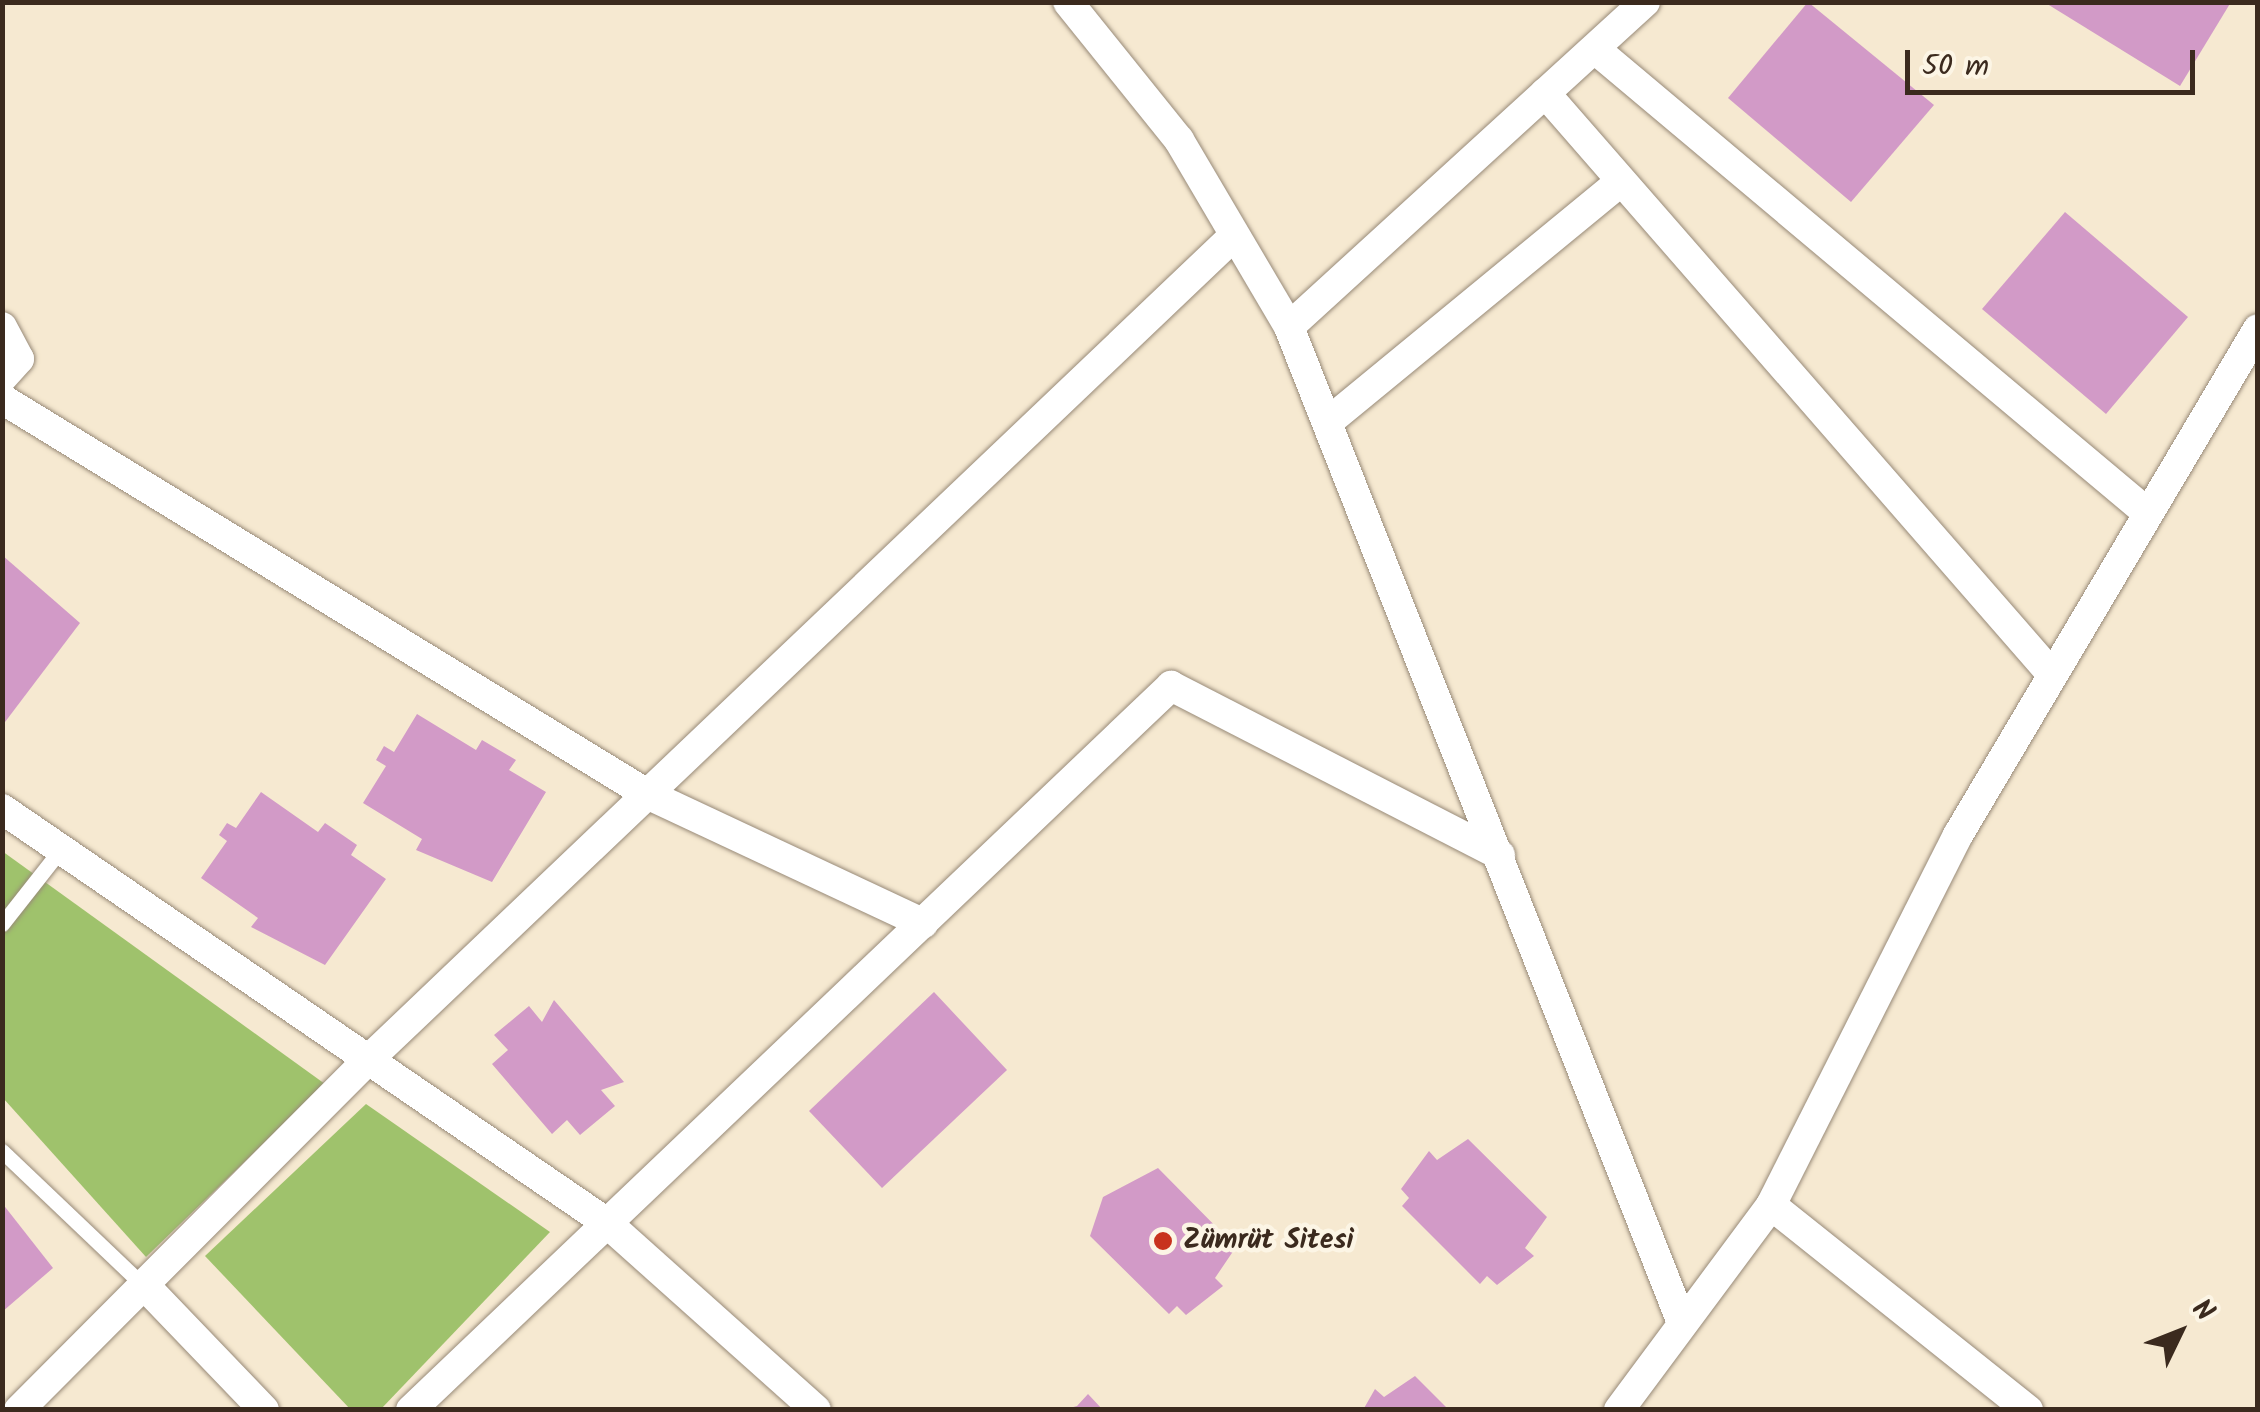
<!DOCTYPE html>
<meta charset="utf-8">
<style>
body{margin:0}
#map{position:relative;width:2260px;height:1412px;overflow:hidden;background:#f6e9d1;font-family:Kalam,sans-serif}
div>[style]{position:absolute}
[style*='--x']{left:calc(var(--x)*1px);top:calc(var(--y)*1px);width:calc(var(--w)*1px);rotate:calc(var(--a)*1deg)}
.green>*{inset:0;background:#9fc26c}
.building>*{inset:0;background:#d29ac7}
.roads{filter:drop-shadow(0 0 2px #988a78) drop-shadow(0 0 2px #988a78)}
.service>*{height:15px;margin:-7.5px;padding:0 7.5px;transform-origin:7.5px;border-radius:7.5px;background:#fff}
.minor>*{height:30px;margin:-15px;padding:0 15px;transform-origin:15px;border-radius:15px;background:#fff}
.dots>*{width:28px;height:28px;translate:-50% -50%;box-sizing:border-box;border:5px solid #fcf5e5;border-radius:50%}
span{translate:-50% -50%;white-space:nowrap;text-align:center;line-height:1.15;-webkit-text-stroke:9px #fcf5e5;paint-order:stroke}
.poi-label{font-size:28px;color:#3b2a1e;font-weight:700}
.left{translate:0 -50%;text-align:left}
.frame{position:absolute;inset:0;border:5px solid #3b2a1e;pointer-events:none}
.north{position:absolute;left:2130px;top:1282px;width:100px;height:100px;-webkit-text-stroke:8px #fcf5e5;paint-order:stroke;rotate:47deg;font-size:28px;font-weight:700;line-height:40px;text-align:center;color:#3b2a1e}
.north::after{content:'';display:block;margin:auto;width:35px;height:45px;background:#3b2a1e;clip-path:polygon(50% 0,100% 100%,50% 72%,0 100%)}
.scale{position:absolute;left:1905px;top:50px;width:290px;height:45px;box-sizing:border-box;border:5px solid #3b2a1e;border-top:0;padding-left:12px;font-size:30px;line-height:35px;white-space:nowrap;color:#3b2a1e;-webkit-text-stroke:8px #fcf5e5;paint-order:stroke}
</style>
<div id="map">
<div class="green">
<i style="clip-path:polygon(2px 851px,325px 1084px,146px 1257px,3px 1098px)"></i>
<i style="clip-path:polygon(366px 1104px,550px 1232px,381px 1409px,351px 1410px,205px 1256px)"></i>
</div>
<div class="building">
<i style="clip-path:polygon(1808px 2px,1934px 105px,1851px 202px,1728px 98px)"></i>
<i style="clip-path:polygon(2044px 2px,2231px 2px,2180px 86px)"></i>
<i style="clip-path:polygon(2065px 212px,2188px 317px,2106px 414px,1982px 309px)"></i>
<i style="clip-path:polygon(2px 555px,80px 623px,2px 726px)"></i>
<i style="clip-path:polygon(417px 714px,476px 750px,482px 740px,516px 760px,509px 770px,546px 792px,492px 882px,416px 850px,422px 839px,363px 803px,386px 766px,376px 760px,384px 746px,394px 752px)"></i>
<i style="clip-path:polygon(261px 792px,318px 832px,325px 823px,357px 845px,351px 855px,386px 879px,325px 965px,251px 927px,258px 918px,201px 878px,227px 841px,219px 835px,227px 823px,236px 828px)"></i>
<i style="clip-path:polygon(934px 992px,1007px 1070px,882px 1188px,809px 1111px)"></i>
<i style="clip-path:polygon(554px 1000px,624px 1082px,601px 1090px,615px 1106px,580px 1135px,567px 1120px,552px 1134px,492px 1064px,508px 1050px,494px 1035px,529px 1006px,542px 1022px)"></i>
<i style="clip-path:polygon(1468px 1139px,1547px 1217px,1525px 1248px,1534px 1256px,1497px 1285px,1487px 1276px,1480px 1284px,1402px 1206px,1409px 1198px,1401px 1189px,1429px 1151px,1437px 1160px)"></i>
<i style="clip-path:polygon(1158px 1168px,1236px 1247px,1215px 1278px,1223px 1286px,1186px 1315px,1177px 1306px,1169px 1314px,1090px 1236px,1103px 1197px)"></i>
<i style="clip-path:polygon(2px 1203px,53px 1268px,2px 1312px)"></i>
<i style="clip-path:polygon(1415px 1376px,1449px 1410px,1363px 1410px,1375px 1389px,1384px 1397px)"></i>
<i style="clip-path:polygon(1088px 1394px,1103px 1410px,1063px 1410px,1077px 1406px)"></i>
</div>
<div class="roads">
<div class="service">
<i style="--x:2;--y:924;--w:95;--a:-51.8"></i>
<i style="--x:2;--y:1151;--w:196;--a:43.6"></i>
</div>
<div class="minor">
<i style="--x:1068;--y:2;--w:177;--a:51.2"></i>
<i style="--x:1179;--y:140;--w:217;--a:59.5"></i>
<i style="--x:1289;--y:327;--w:1068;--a:68.46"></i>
<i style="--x:1595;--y:49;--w:717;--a:40.02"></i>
<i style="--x:1545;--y:93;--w:768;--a:48.91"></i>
<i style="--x:2;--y:327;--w:36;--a:62"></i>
<i style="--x:19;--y:359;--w:25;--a:132"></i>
<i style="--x:1289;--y:327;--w:482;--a:-42.4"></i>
<i style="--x:2;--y:399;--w:756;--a:31.48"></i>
<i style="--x:647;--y:794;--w:305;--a:25.1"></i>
<i style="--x:1328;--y:422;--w:379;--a:-39.4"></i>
<i style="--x:2;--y:809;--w:733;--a:34.38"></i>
<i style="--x:607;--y:1223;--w:280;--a:41.8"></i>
<i style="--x:1771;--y:1205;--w:329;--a:38.6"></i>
<i style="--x:147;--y:1288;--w:169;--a:46.2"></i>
<i style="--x:19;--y:1410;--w:494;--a:-45.1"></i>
<i style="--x:368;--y:1060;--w:1195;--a:-43.58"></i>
<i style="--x:411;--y:1410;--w:1050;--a:-43.61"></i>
<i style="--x:1171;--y:686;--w:370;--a:27.2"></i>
<i style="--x:1619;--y:1410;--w:255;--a:-53.4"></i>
<i style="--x:1771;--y:1205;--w:415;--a:-63.2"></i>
<i style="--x:1958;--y:835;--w:588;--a:-59.34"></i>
</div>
</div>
<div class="dots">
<i style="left:1163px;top:1241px;background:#c8321e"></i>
</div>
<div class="poi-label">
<span class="left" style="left:1183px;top:1241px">Zümrüt Sitesi</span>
</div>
<div class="frame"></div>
<div class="north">N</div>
<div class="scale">50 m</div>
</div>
